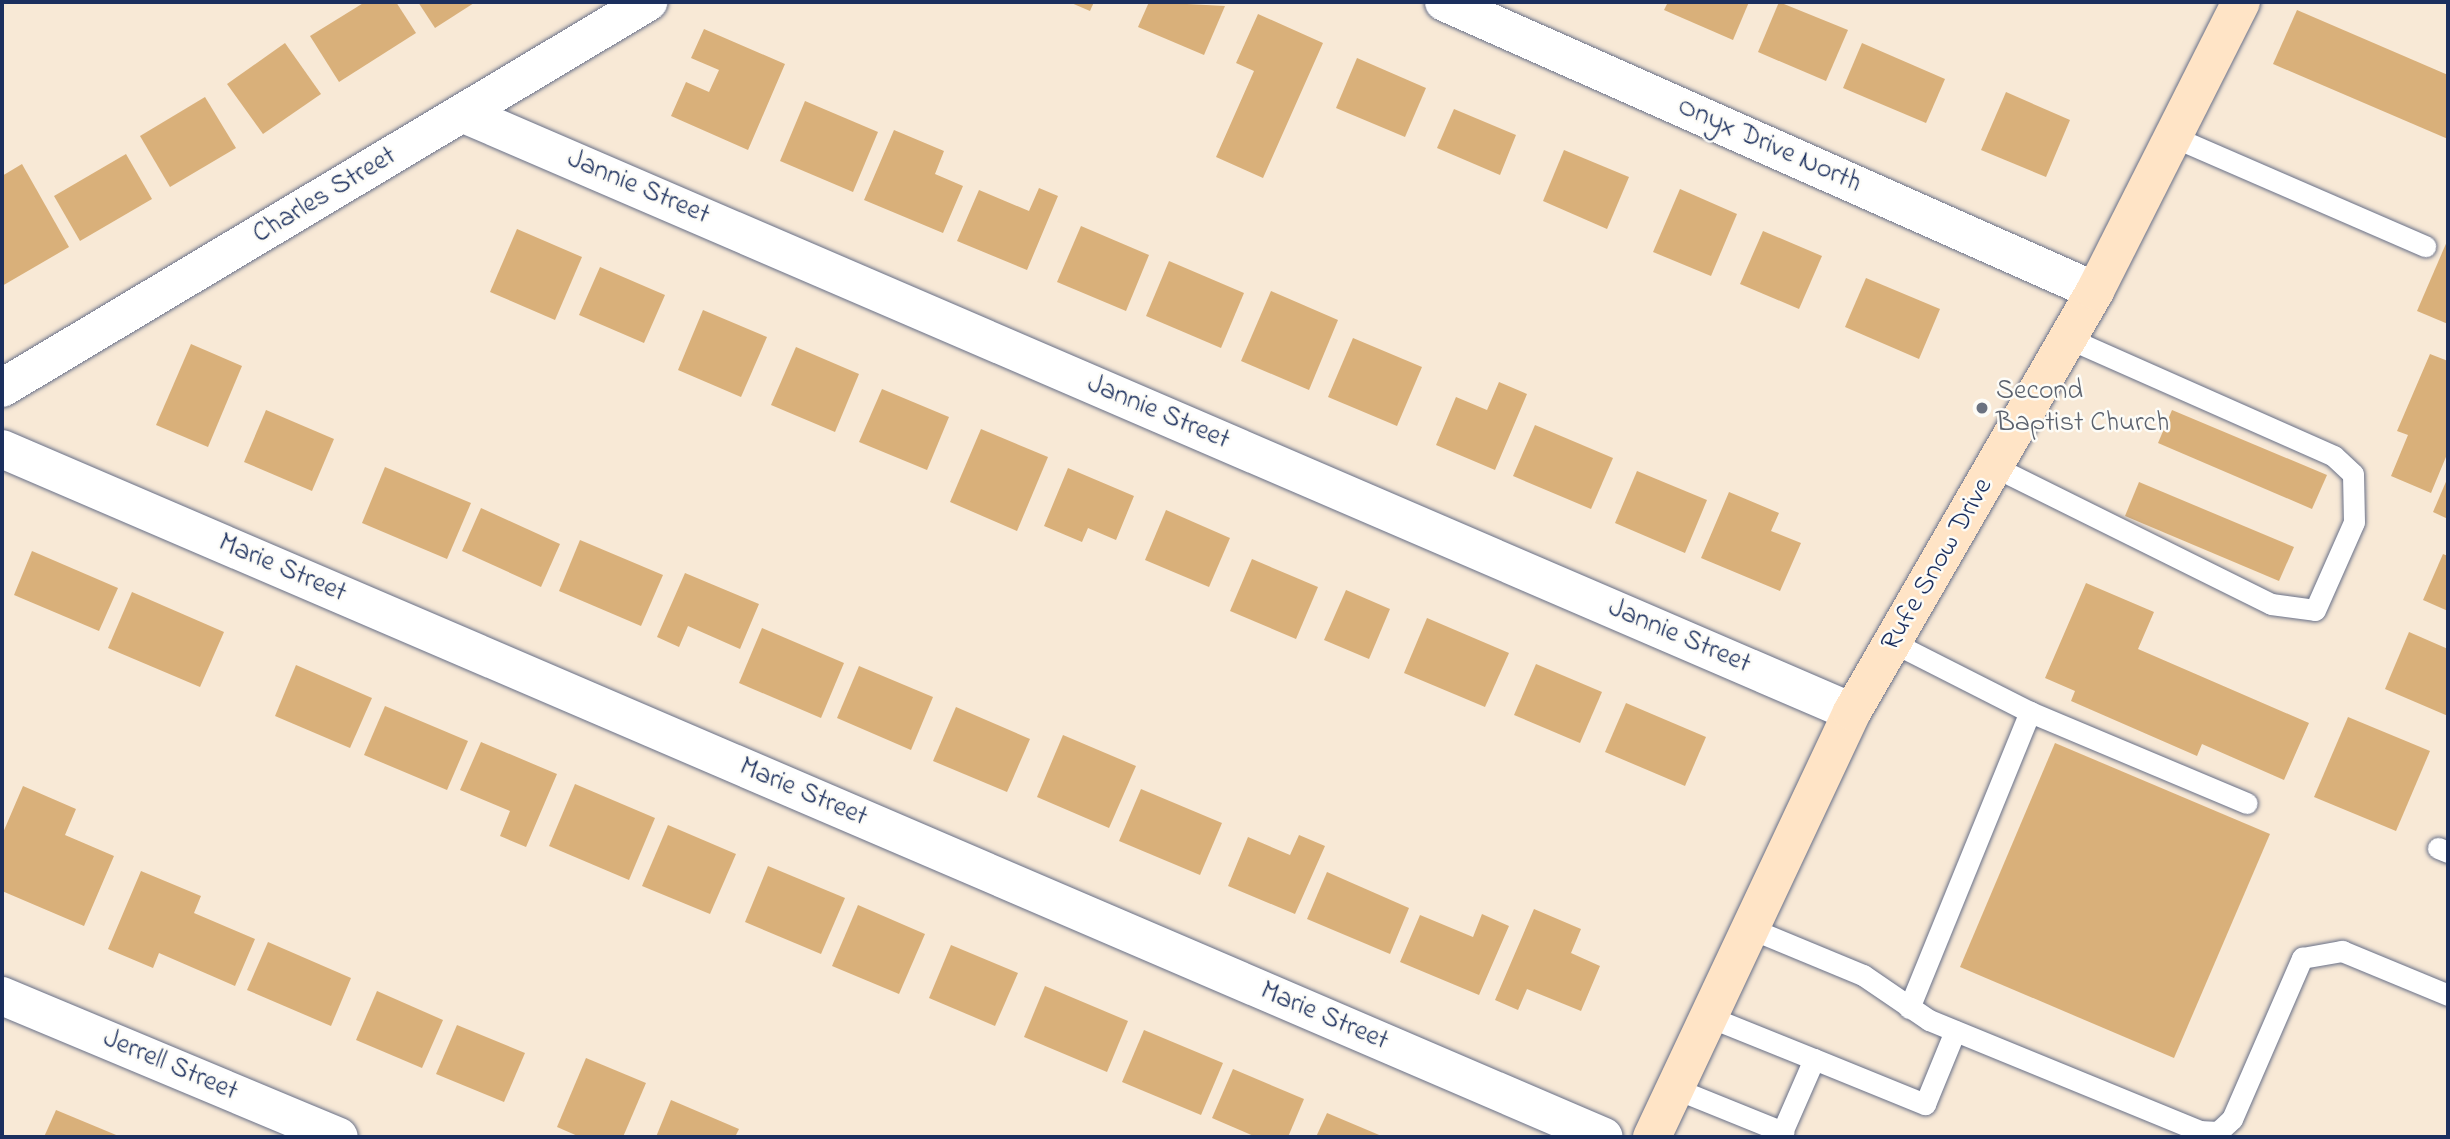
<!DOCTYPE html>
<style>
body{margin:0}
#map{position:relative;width:2450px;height:1139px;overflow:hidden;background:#f8e9d6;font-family:"Indie Flower",sans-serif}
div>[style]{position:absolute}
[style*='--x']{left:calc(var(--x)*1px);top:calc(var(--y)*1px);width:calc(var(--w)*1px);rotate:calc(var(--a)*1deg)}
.building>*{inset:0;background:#d9b07a}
.roads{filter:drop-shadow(0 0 2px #687088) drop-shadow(0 0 2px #687088)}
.lane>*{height:21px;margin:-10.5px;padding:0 10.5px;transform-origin:10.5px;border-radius:10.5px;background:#fff}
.street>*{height:38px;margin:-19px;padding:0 19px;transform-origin:19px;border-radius:19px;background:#fff}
.secondary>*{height:38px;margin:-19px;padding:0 19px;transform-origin:19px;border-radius:19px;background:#ffe4c6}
.dots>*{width:19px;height:19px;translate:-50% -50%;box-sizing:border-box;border:4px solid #fdfcf7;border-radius:50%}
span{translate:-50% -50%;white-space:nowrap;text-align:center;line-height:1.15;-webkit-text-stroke:5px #fdfcf7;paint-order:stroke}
.street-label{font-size:28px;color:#1b2f5e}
.worship-label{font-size:28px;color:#5b616d}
.left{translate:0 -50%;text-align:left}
.frame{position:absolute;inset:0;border:4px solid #1b2f5e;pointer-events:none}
</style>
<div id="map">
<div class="building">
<i style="clip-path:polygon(365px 2px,396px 2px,416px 33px,339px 82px,310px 36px)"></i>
<i style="clip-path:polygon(418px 2px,473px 2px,474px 3px,435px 28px)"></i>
<i style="clip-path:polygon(1069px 2px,1094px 2px,1090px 11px)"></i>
<i style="clip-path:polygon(1149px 2px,1225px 6px,1204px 55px,1138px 27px)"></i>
<i style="clip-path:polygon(1668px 2px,1749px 2px,1733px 40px,1664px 10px)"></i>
<i style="clip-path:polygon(1779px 2px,1848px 30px,1826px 81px,1758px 52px)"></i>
<i style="clip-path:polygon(2297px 10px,2448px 75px,2448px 139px,2273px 64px)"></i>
<i style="clip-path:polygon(1258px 14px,1323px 43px,1263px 178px,1216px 157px,1254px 71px,1236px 63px)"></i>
<i style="clip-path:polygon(704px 29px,785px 64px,748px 150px,671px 116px,686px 82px,709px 92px,719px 70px,691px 58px)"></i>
<i style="clip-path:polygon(285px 43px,321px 94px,263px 134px,227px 84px)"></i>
<i style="clip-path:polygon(1862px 43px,1945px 79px,1926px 123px,1843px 88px)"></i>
<i style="clip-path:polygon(1357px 58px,1426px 88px,1405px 137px,1336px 108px)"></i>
<i style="clip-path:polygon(2006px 92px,2070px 120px,2046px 177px,1981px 150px)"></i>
<i style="clip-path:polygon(205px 97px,236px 148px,170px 187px,140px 136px)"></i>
<i style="clip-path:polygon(805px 101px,878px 132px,853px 192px,780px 161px)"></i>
<i style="clip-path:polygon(1454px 109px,1516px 135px,1500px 175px,1437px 148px)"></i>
<i style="clip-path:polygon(894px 130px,944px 151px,935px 174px,963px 186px,943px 233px,864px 200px)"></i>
<i style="clip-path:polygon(1564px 150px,1629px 177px,1607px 229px,1543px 201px)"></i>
<i style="clip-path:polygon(126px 154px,152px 199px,80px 241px,54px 196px)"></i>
<i style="clip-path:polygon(22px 164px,69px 247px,2px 286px,2px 176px)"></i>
<i style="clip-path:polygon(1039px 188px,1058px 196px,1027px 270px,957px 241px,979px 190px,1029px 211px)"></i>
<i style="clip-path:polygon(1680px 189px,1737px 214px,1711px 276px,1653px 252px)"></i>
<i style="clip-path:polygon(1081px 226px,1149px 255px,1126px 311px,1057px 282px)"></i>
<i style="clip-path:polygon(517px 229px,582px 257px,555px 320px,490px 292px)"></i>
<i style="clip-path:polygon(1763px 231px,1822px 256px,1799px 309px,1740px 284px)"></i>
<i style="clip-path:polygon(2448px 239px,2448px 324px,2417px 311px)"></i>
<i style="clip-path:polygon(1169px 261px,1244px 293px,1221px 348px,1146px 316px)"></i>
<i style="clip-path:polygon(600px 267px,665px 295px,644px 343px,579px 315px)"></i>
<i style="clip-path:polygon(1866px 278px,1940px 309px,1919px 359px,1845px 327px)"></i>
<i style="clip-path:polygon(1271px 291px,1338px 320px,1309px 390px,1241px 361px)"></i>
<i style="clip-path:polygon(703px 310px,767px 337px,741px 397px,678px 370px)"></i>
<i style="clip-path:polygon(1353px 338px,1422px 367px,1397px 426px,1328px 397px)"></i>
<i style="clip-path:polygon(191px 344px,242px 366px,208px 447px,156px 425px)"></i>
<i style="clip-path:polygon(796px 347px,859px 374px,835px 432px,771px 405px)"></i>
<i style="clip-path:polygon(2430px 354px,2448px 361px,2448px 452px,2431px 493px,2391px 476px,2408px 435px,2397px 431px)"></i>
<i style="clip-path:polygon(1499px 382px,1527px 394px,1495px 470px,1436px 445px,1456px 397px,1487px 410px)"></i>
<i style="clip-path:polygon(882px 389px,949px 417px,927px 470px,859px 442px)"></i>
<i style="clip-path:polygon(266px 410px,334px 439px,312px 491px,244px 462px)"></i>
<i style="clip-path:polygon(2172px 410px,2327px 475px,2312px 509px,2158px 443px)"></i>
<i style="clip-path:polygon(1535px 425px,1613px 458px,1591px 509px,1513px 476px)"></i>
<i style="clip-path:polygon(981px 429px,1048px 457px,1017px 531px,950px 502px)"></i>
<i style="clip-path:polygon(385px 467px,471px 503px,447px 559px,362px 523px)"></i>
<i style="clip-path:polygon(1068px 468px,1134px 496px,1116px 540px,1088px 528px,1082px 542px,1044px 526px)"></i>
<i style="clip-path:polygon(1637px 471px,1707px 500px,1685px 553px,1615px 523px)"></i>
<i style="clip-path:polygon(2448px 477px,2448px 519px,2433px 512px)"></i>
<i style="clip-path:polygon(2139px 482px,2294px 547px,2279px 581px,2125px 516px)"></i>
<i style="clip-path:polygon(1729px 492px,1779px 513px,1771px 531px,1801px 543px,1780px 591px,1701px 558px)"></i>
<i style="clip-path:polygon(481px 508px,560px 544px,541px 587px,462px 551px)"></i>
<i style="clip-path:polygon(1166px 510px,1230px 538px,1209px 587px,1145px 560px)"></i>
<i style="clip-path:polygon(580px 540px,663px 575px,641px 626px,559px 591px)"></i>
<i style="clip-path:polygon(32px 551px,118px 588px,99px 631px,14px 595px)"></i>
<i style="clip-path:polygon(2443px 554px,2448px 556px,2448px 611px,2423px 600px)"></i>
<i style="clip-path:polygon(1252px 559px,1318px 587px,1296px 639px,1230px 611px)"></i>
<i style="clip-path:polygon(685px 573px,759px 604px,740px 649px,688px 626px,679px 647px,657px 637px)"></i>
<i style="clip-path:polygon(2086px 583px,2154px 612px,2138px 649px,2309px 723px,2284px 780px,2202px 744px,2197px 756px,2071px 701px,2075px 691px,2045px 678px)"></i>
<i style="clip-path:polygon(1346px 590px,1390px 609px,1369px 659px,1324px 640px)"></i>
<i style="clip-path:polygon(132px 592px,224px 632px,200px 687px,108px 648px)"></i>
<i style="clip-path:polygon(1427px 618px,1509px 653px,1485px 707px,1404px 673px)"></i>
<i style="clip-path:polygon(762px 628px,844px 663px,821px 718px,739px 683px)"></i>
<i style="clip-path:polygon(2409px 632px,2448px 649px,2448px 716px,2385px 689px)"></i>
<i style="clip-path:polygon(1536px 664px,1602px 692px,1580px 743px,1514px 715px)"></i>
<i style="clip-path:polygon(296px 665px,372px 698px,350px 748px,275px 716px)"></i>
<i style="clip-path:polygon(859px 666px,933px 697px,911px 750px,837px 718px)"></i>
<i style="clip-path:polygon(1626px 703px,1706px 737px,1685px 786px,1605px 752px)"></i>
<i style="clip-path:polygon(385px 706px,468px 741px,447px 790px,364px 755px)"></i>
<i style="clip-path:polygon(956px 707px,1030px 739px,1007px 792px,933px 761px)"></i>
<i style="clip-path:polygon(2348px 717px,2430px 751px,2396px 831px,2314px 797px)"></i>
<i style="clip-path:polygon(1063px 735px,1136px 766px,1109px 828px,1037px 797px)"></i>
<i style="clip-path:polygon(481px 742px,557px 774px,526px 847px,500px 836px,510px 811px,460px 790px)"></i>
<i style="clip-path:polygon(2055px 743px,2270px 834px,2174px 1058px,1960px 967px)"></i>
<i style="clip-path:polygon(575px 784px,655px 818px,629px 880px,549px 846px)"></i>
<i style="clip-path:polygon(23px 786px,76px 809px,65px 835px,114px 856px,84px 926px,2px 891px,2px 835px)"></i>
<i style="clip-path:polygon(1141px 789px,1222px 823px,1200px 875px,1119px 841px)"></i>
<i style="clip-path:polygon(668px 825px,736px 854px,710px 914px,642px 886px)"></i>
<i style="clip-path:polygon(1299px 835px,1325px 846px,1295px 914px,1228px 886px,1248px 837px,1290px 855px)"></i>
<i style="clip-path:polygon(768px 866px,845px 898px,821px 954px,745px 922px)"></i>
<i style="clip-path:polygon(141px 871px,201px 896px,194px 913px,255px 939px,235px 986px,159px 953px,153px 968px,108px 949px)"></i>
<i style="clip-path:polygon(1327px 872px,1409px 908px,1390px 954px,1307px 919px)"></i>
<i style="clip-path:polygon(858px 905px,925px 934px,899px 994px,832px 966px)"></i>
<i style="clip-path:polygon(1534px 909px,1581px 929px,1571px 953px,1600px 966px,1581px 1011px,1527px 989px,1518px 1010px,1495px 1000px)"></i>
<i style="clip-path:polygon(1482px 914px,1509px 926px,1479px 995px,1400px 962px,1420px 915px,1473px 937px)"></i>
<i style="clip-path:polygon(268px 942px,351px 978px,331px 1026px,247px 990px)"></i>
<i style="clip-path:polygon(951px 945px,1018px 973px,995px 1026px,929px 998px)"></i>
<i style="clip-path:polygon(1045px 986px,1128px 1021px,1107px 1072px,1024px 1037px)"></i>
<i style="clip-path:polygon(377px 991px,443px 1020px,422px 1068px,356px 1040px)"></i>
<i style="clip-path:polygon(457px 1025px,525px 1053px,504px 1102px,436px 1074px)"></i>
<i style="clip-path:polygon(1144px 1030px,1223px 1063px,1201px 1115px,1122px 1082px)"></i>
<i style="clip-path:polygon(586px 1058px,646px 1083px,623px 1137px,580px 1137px,557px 1127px)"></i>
<i style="clip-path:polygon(1233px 1069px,1304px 1099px,1288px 1137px,1256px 1137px,1212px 1118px)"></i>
<i style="clip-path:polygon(671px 1100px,739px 1129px,735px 1137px,656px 1137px)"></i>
<i style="clip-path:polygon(56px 1110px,121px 1137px,44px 1137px)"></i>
<i style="clip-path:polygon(1327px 1113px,1384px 1137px,1316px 1137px)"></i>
</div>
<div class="roads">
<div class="lane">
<i style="--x:2174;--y:137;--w:274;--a:23.5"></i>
<i style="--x:1995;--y:467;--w:308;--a:26.4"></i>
<i style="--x:2271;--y:604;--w:44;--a:7.8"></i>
<i style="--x:2315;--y:610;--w:96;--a:-66.1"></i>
<i style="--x:2354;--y:522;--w:48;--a:-91.2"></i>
<i style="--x:2353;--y:474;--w:26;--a:-137"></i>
<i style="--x:2334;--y:456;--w:291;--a:-156.1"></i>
<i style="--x:1892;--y:642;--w:155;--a:26.9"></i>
<i style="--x:2030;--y:712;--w:235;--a:22.8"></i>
<i style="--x:2438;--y:848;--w:11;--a:22"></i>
<i style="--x:1747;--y:927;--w:126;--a:22.5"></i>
<i style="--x:1863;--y:975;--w:80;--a:34.3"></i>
<i style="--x:1929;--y:1020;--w:292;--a:22.3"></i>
<i style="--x:2199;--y:1131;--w:19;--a:3"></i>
<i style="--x:2218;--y:1132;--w:19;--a:-43"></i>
<i style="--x:2232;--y:1119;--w:176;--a:-66.5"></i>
<i style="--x:2302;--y:958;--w:41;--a:-9.9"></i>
<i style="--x:2342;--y:951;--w:115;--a:22.5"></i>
<i style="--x:1909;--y:1008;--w:320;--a:-67.8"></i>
<i style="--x:1707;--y:1016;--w:115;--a:21.9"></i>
<i style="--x:1814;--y:1059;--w:85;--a:113.6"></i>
<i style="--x:1814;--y:1059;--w:120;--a:22.1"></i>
<i style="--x:1925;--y:1104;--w:79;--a:-67.7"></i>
<i style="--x:1674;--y:1088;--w:118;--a:22"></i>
</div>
<div class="street">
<i style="--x:1444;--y:2;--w:712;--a:23.94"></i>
<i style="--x:464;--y:114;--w:1511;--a:23.31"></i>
<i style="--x:2;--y:388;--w:753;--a:-30.86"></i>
<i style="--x:2;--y:449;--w:1743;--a:23.24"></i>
<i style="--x:2;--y:996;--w:365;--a:22.7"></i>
</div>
<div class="secondary">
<i style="--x:1652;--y:1137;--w:470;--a:-64.8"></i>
<i style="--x:1852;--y:712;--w:486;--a:-60"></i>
<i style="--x:2095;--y:291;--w:324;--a:-63.2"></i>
</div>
</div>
<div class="dots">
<i style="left:1982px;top:408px;background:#6b7280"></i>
</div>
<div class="street-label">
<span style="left:1769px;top:146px;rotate:24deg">Onyx Drive North</span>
<span style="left:638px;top:188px;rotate:23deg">Jannie Street</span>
<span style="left:325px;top:196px;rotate:-31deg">Charles Street</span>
<span style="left:1158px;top:413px;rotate:23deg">Jannie Street</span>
<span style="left:1938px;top:565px;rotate:-60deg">Rufe Snow Drive</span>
<span style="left:282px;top:569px;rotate:23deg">Marie Street</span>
<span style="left:1679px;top:637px;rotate:23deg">Jannie Street</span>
<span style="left:803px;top:793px;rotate:23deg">Marie Street</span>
<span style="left:1324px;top:1017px;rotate:23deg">Marie Street</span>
<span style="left:170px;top:1066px;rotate:23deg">Jerrell Street</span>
</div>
<div class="worship-label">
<span class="left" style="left:1996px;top:408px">Second<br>Baptist Church</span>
</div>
<div class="frame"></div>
</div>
